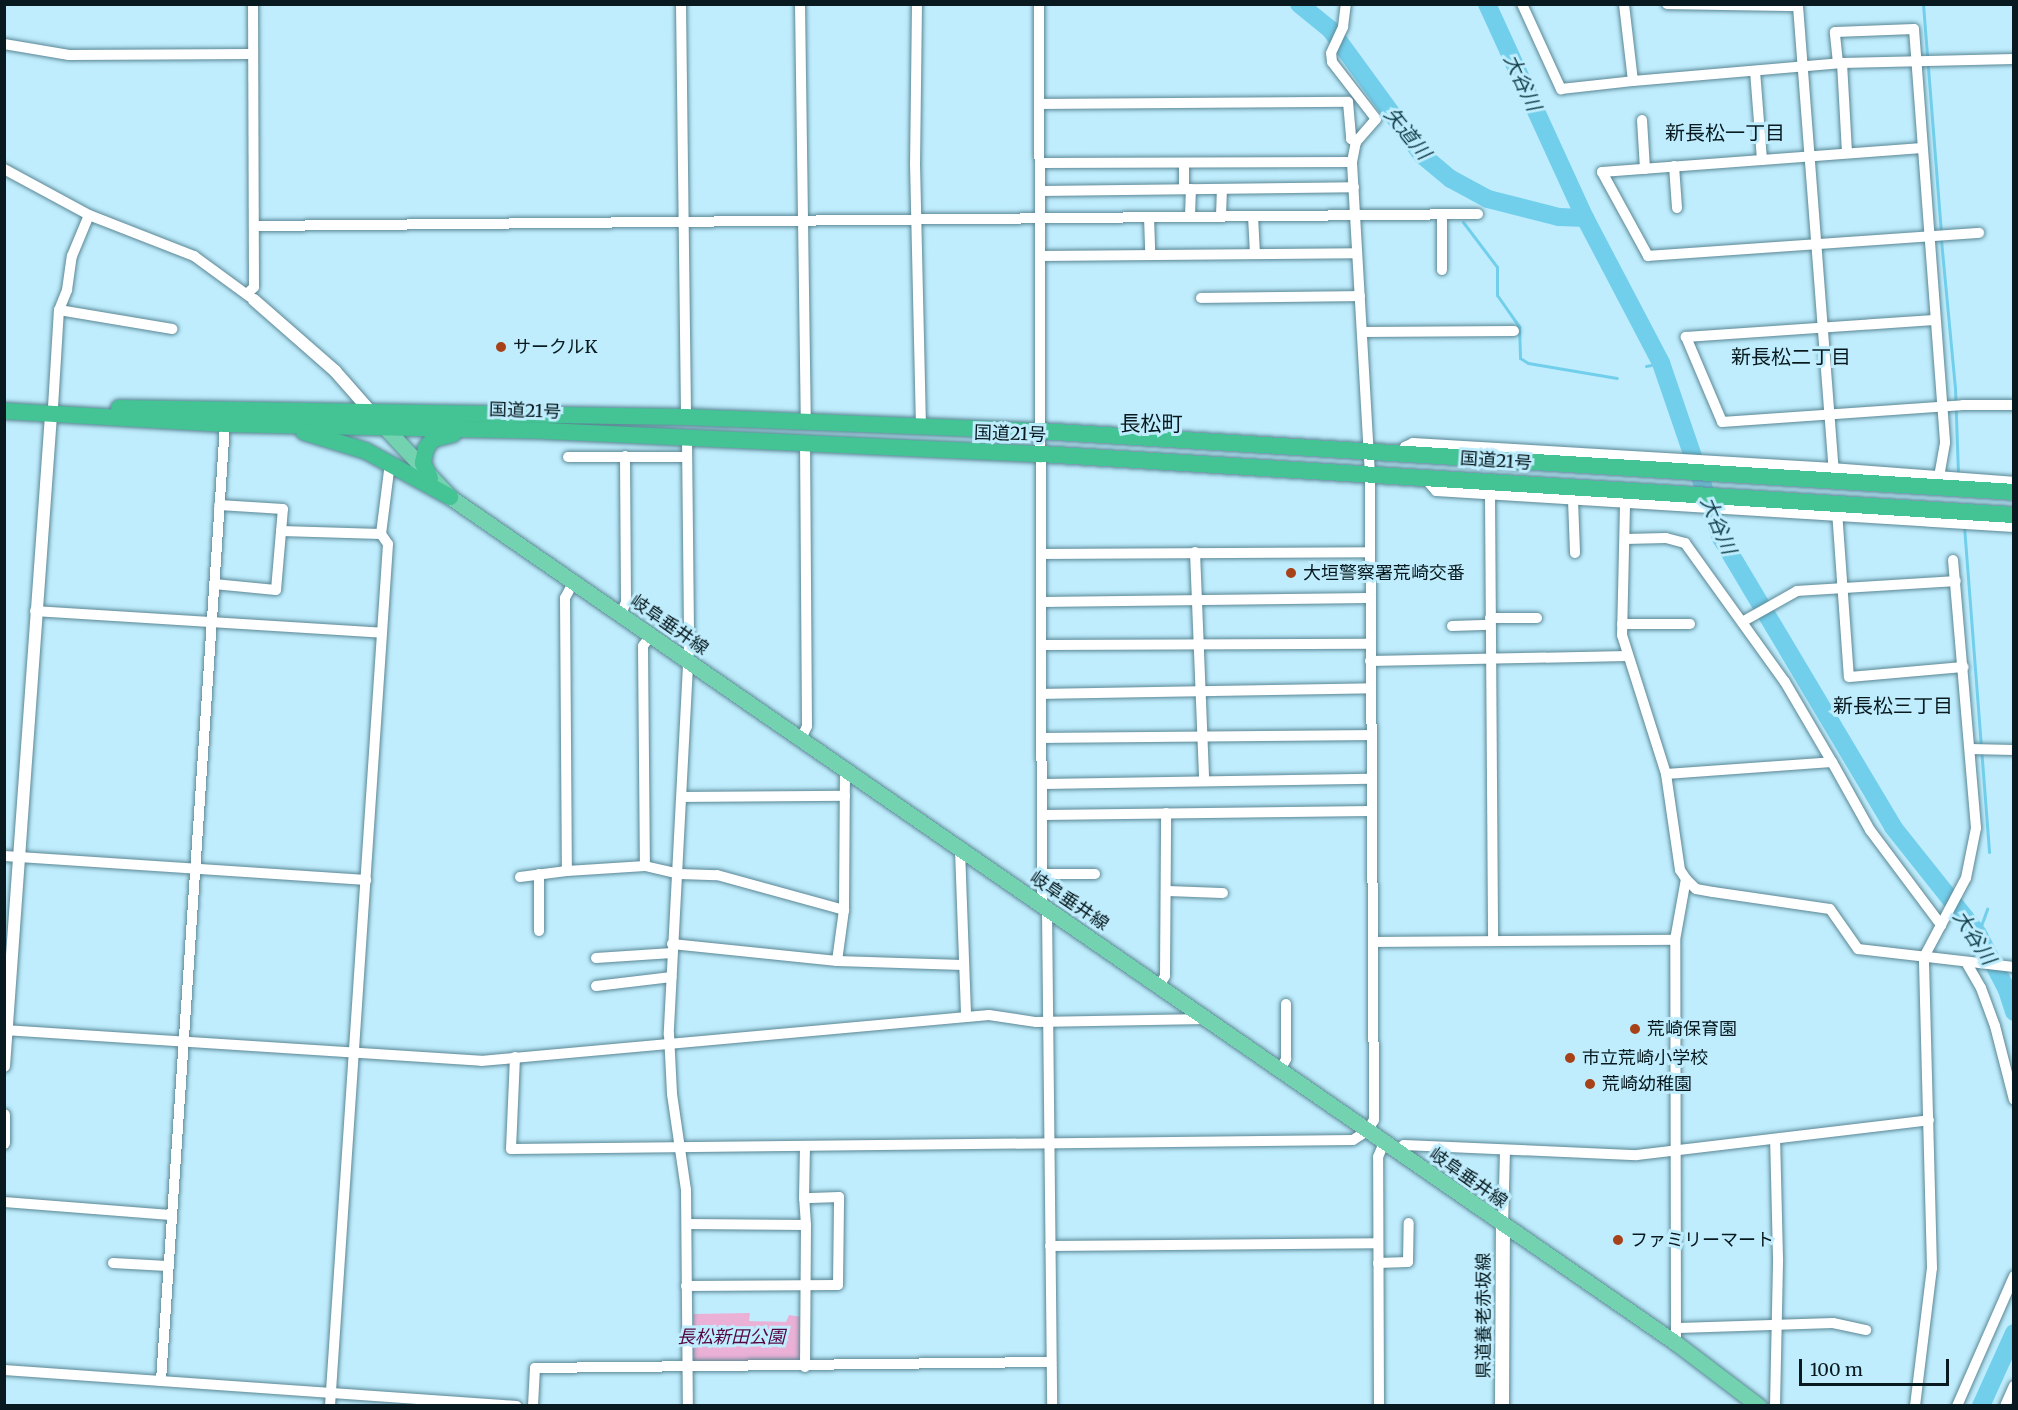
<!DOCTYPE html>
<meta charset="utf-8">
<style>
body{margin:0}
#map{position:relative;width:2018px;height:1410px;overflow:hidden;background:#bfedfd;font-family:Merriweather,"Noto Sans JP",serif}
div>[style]{position:absolute}
[style*='--x']{left:calc(var(--x)*1px);top:calc(var(--y)*1px);width:calc(var(--w)*1px);rotate:calc(var(--a)*1deg)}
.green>*{inset:0;background:#ebb0d6}
.stream>*{height:3px;margin:-1.5px;padding:0 1.5px;transform-origin:1.5px;border-radius:1.5px;background:#72cfec}
.river>*{height:18px;margin:-9px;padding:0 9px;transform-origin:9px;border-radius:9px;background:#72cfec}
.roads{filter:drop-shadow(0 0 2px #5b8795) drop-shadow(0 0 2px #5b8795)}
.minor>*{height:10px;margin:-5px;padding:0 5px;transform-origin:5px;border-radius:5px;background:#fff}
.tertiary>*{height:12px;margin:-6px;padding:0 6px;transform-origin:6px;border-radius:6px;background:#fff}
.secondary>*{height:14px;margin:-7px;padding:0 7px;transform-origin:7px;border-radius:7px;background:#fff}
.primary>*{height:15px;margin:-7.5px;padding:0 7.5px;transform-origin:7.5px;border-radius:7.5px;background:#73d2af}
.trunk>*{height:16px;margin:-8px;padding:0 8px;transform-origin:8px;border-radius:8px;background:#44c394}
.dots>*{width:16px;height:16px;translate:-50% -50%;box-sizing:border-box;border:3px solid #bfedfd;border-radius:50%}
span{translate:-50% -50%;white-space:nowrap;text-align:center;line-height:1.15;-webkit-text-stroke:6px #bfedfd;paint-order:stroke}
.poi-label{font-size:18px;color:#081a1f}
.left{translate:0 -50%;text-align:left}
.street-label{font-size:18px;color:#081a1f}
.park-label{font-size:18px;color:#550543;font-style:italic}
.water-label{font-size:20px;color:#133e4a;font-style:italic}
.neighbourhood-label{font-size:20px;color:#081a1f}
.quarter-label{font-size:21px;color:#081a1f}
.frame{position:absolute;inset:0;border:6px solid #081a1f;pointer-events:none}
.scale{position:absolute;left:1799px;top:1359px;width:150px;height:27px;box-sizing:border-box;border:3px solid #081a1f;border-top:0;padding-left:8px;font-size:18px;line-height:21px;white-space:nowrap;color:#081a1f;-webkit-text-stroke:4px #bfedfd;paint-order:stroke}
</style>
<div id="map">
<div class="green">
<i style="clip-path:polygon(750px 1313px,749px 1321px,786px 1322px,789px 1315px,802px 1317px,810px 1362px,693px 1363px,693px 1314px)"></i>
</div>
<div class="stream">
<i style="--x:1923;--y:4;--w:230;--a:85.5"></i>
<i style="--x:1463;--y:222;--w:56;--a:52.9"></i>
<i style="--x:1497;--y:267;--w:28;--a:90"></i>
<i style="--x:1497;--y:295;--w:39;--a:55"></i>
<i style="--x:1519;--y:327;--w:31;--a:88"></i>
<i style="--x:1520;--y:358;--w:9;--a:32"></i>
<i style="--x:1528;--y:363;--w:90;--a:9.6"></i>
<i style="--x:1941;--y:240;--w:149;--a:84.6"></i>
<i style="--x:1955;--y:388;--w:87;--a:88"></i>
<i style="--x:1646;--y:366;--w:15;--a:-11"></i>
<i style="--x:1964;--y:526;--w:327;--a:85.6"></i>
<i style="--x:1978;--y:934;--w:27;--a:-70"></i>
</div>
<div class="river">
<i style="--x:1299;--y:4;--w:40;--a:39"></i>
<i style="--x:1330;--y:29;--w:156;--a:53.9"></i>
<i style="--x:1422;--y:155;--w:38;--a:40"></i>
<i style="--x:1451;--y:179;--w:42;--a:28.4"></i>
<i style="--x:1488;--y:199;--w:73;--a:14.2"></i>
<i style="--x:1559;--y:217;--w:26;--a:2"></i>
<i style="--x:1487;--y:4;--w:235;--a:65.4"></i>
<i style="--x:1585;--y:218;--w:164;--a:62.3"></i>
<i style="--x:1661;--y:363;--w:185;--a:71.1"></i>
<i style="--x:1721;--y:538;--w:336;--a:59.2"></i>
<i style="--x:1893;--y:827;--w:137;--a:51.5"></i>
<i style="--x:1978;--y:934;--w:63;--a:62.6"></i>
<i style="--x:2007;--y:990;--w:23;--a:72"></i>
<i style="--x:1981;--y:1406;--w:80;--a:-65.7"></i>
</div>
<div class="roads">
<div class="minor">
<i style="--x:681;--y:4;--w:413;--a:89.3"></i>
<i style="--x:800;--y:4;--w:417;--a:89.2"></i>
<i style="--x:917;--y:4;--w:159;--a:90.7"></i>
<i style="--x:915;--y:163;--w:263;--a:88.7"></i>
<i style="--x:1039;--y:4;--w:902;--a:89.81"></i>
<i style="--x:1522;--y:4;--w:94;--a:65.4"></i>
<i style="--x:1561;--y:89;--w:72;--a:-6.3"></i>
<i style="--x:1633;--y:81;--w:78;--a:-96.7"></i>
<i style="--x:1667;--y:4;--w:131;--a:0.9"></i>
<i style="--x:1798;--y:6;--w:468;--a:85.6"></i>
<i style="--x:4;--y:44;--w:66;--a:9.6"></i>
<i style="--x:69;--y:55;--w:183;--a:-0.3"></i>
<i style="--x:1838;--y:63;--w:31;--a:-96"></i>
<i style="--x:1835;--y:32;--w:79;--a:-2.2"></i>
<i style="--x:1914;--y:29;--w:415;--a:85.7"></i>
<i style="--x:1945;--y:443;--w:34;--a:100"></i>
<i style="--x:1842;--y:63;--w:90;--a:86.8"></i>
<i style="--x:1755;--y:71;--w:89;--a:85.5"></i>
<i style="--x:1633;--y:81;--w:210;--a:-4.9"></i>
<i style="--x:1842;--y:63;--w:172;--a:-1.3"></i>
<i style="--x:1040;--y:104;--w:308;--a:-0.4"></i>
<i style="--x:1348;--y:102;--w:37;--a:85"></i>
<i style="--x:1351;--y:139;--w:6;--a:31"></i>
<i style="--x:1642;--y:120;--w:49;--a:86.5"></i>
<i style="--x:1922;--y:148;--w:321;--a:175.7"></i>
<i style="--x:1602;--y:172;--w:96;--a:61.3"></i>
<i style="--x:1648;--y:256;--w:332;--a:-4"></i>
<i style="--x:1040;--y:163;--w:312;--a:-0.2"></i>
<i style="--x:1674;--y:166;--w:42;--a:85.9"></i>
<i style="--x:4;--y:169;--w:97;--a:28.4"></i>
<i style="--x:89;--y:215;--w:113;--a:21.3"></i>
<i style="--x:194;--y:256;--w:69;--a:36.2"></i>
<i style="--x:1184;--y:189;--w:26;--a:-90"></i>
<i style="--x:1041;--y:191;--w:313;--a:-0.7"></i>
<i style="--x:1190;--y:216;--w:27;--a:-88"></i>
<i style="--x:1221;--y:216;--w:27;--a:-88"></i>
<i style="--x:1253;--y:216;--w:38;--a:87"></i>
<i style="--x:1149;--y:217;--w:38;--a:88"></i>
<i style="--x:254;--y:226;--w:1224;--a:-0.56"></i>
<i style="--x:1041;--y:256;--w:316;--a:-0.5"></i>
<i style="--x:1442;--y:270;--w:55;--a:-90"></i>
<i style="--x:247;--y:294;--w:10;--a:-45"></i>
<i style="--x:254;--y:287;--w:283;--a:-90.2"></i>
<i style="--x:1201;--y:298;--w:159;--a:-0.7"></i>
<i style="--x:59;--y:310;--w:115;--a:9.5"></i>
<i style="--x:1934;--y:320;--w:249;--a:176.1"></i>
<i style="--x:1686;--y:337;--w:92;--a:67"></i>
<i style="--x:1722;--y:422;--w:242;--a:-4"></i>
<i style="--x:1963;--y:405;--w:51;--a:0"></i>
<i style="--x:1362;--y:332;--w:152;--a:-0.4"></i>
<i style="--x:53;--y:407;--w:97;--a:-86.5"></i>
<i style="--x:59;--y:310;--w:22;--a:-68"></i>
<i style="--x:67;--y:290;--w:34;--a:-82"></i>
<i style="--x:72;--y:256;--w:44;--a:-67.5"></i>
<i style="--x:687;--y:440;--w:206;--a:89.4"></i>
<i style="--x:689;--y:646;--w:389;--a:93"></i>
<i style="--x:669;--y:1034;--w:60;--a:87.1"></i>
<i style="--x:672;--y:1094;--w:97;--a:81.7"></i>
<i style="--x:686;--y:1190;--w:216;--a:89.5"></i>
<i style="--x:1402;--y:454;--w:8;--a:-67"></i>
<i style="--x:1405;--y:447;--w:9;--a:-27"></i>
<i style="--x:1413;--y:443;--w:421;--a:3.4"></i>
<i style="--x:1833;--y:468;--w:182;--a:4.4"></i>
<i style="--x:568;--y:457;--w:119;--a:0"></i>
<i style="--x:1423;--y:476;--w:20;--a:49"></i>
<i style="--x:1436;--y:491;--w:579;--a:3.56"></i>
<i style="--x:1490;--y:495;--w:446;--a:89.6"></i>
<i style="--x:1573;--y:500;--w:53;--a:87.8"></i>
<i style="--x:1625;--y:505;--w:130;--a:91.3"></i>
<i style="--x:1622;--y:635;--w:146;--a:72.4"></i>
<i style="--x:1666;--y:774;--w:97;--a:81.7"></i>
<i style="--x:1680;--y:870;--w:11;--a:56"></i>
<i style="--x:1686;--y:879;--w:14;--a:45"></i>
<i style="--x:1696;--y:889;--w:17;--a:10"></i>
<i style="--x:1713;--y:892;--w:118;--a:8.3"></i>
<i style="--x:1830;--y:909;--w:49;--a:55"></i>
<i style="--x:1858;--y:949;--w:157;--a:6.6"></i>
<i style="--x:1837;--y:511;--w:166;--a:85.9"></i>
<i style="--x:1849;--y:677;--w:115;--a:-5"></i>
<i style="--x:281;--y:531;--w:100;--a:1.7"></i>
<i style="--x:1625;--y:539;--w:41;--a:-1.4"></i>
<i style="--x:1666;--y:538;--w:20;--a:15"></i>
<i style="--x:1685;--y:543;--w:171;--a:54.3"></i>
<i style="--x:1785;--y:682;--w:93;--a:59.6"></i>
<i style="--x:1195;--y:552;--w:228;--a:87.7"></i>
<i style="--x:1041;--y:554;--w:328;--a:-0.3"></i>
<i style="--x:573;--y:583;--w:17;--a:118"></i>
<i style="--x:565;--y:598;--w:273;--a:89.6"></i>
<i style="--x:567;--y:871;--w:78;--a:-3.7"></i>
<i style="--x:214;--y:584;--w:62;--a:5.5"></i>
<i style="--x:276;--y:590;--w:81;--a:-85.1"></i>
<i style="--x:283;--y:509;--w:64;--a:-176.4"></i>
<i style="--x:1041;--y:602;--w:328;--a:-0.7"></i>
<i style="--x:35;--y:611;--w:347;--a:3.6"></i>
<i style="--x:621;--y:614;--w:13;--a:-67"></i>
<i style="--x:626;--y:602;--w:146;--a:-90.4"></i>
<i style="--x:1490;--y:618;--w:47;--a:0"></i>
<i style="--x:1742;--y:622;--w:63;--a:-29.4"></i>
<i style="--x:1797;--y:591;--w:159;--a:-3.6"></i>
<i style="--x:1622;--y:624;--w:68;--a:0"></i>
<i style="--x:1452;--y:626;--w:38;--a:-2"></i>
<i style="--x:650;--y:636;--w:12;--a:125"></i>
<i style="--x:643;--y:646;--w:220;--a:89.5"></i>
<i style="--x:645;--y:866;--w:35;--a:13"></i>
<i style="--x:679;--y:874;--w:38;--a:2"></i>
<i style="--x:717;--y:875;--w:132;--a:15.4"></i>
<i style="--x:1041;--y:645;--w:329;--a:-0.2"></i>
<i style="--x:1370;--y:661;--w:258;--a:-1.1"></i>
<i style="--x:1042;--y:694;--w:328;--a:-1"></i>
<i style="--x:1042;--y:738;--w:329;--a:-0.5"></i>
<i style="--x:801;--y:739;--w:14;--a:-65"></i>
<i style="--x:807;--y:726;--w:281;--a:-90.4"></i>
<i style="--x:1970;--y:749;--w:44;--a:1.3"></i>
<i style="--x:1666;--y:774;--w:166;--a:-4.1"></i>
<i style="--x:1832;--y:762;--w:78;--a:60.8"></i>
<i style="--x:1870;--y:830;--w:119;--a:53.2"></i>
<i style="--x:1043;--y:784;--w:328;--a:-0.9"></i>
<i style="--x:683;--y:797;--w:162;--a:-0.4"></i>
<i style="--x:1043;--y:815;--w:328;--a:-0.7"></i>
<i style="--x:960;--y:850;--w:167;--a:87.9"></i>
<i style="--x:4;--y:856;--w:363;--a:3.8"></i>
<i style="--x:539;--y:874;--w:57;--a:90"></i>
<i style="--x:1045;--y:874;--w:50;--a:0"></i>
<i style="--x:520;--y:877;--w:47;--a:-7.3"></i>
<i style="--x:1166;--y:891;--w:57;--a:2"></i>
<i style="--x:1047;--y:910;--w:496;--a:89.4"></i>
<i style="--x:1373;--y:942;--w:302;--a:-0.4"></i>
<i style="--x:672;--y:944;--w:166;--a:5.9"></i>
<i style="--x:837;--y:961;--w:126;--a:1.8"></i>
<i style="--x:596;--y:958;--w:76;--a:-3.8"></i>
<i style="--x:837;--y:961;--w:51;--a:-82.2"></i>
<i style="--x:844;--y:910;--w:140;--a:-89.6"></i>
<i style="--x:1966;--y:962;--w:30;--a:60"></i>
<i style="--x:1981;--y:988;--w:40;--a:69.8"></i>
<i style="--x:1995;--y:1026;--w:76;--a:75.6"></i>
<i style="--x:596;--y:986;--w:76;--a:-6.8"></i>
<i style="--x:1159;--y:986;--w:12;--a:-59"></i>
<i style="--x:1165;--y:976;--w:163;--a:-89.6"></i>
<i style="--x:4;--y:1030;--w:478;--a:3.7"></i>
<i style="--x:481;--y:1061;--w:510;--a:-5.17"></i>
<i style="--x:989;--y:1015;--w:48;--a:8.5"></i>
<i style="--x:1036;--y:1022;--w:171;--a:-1"></i>
<i style="--x:515;--y:1057;--w:92;--a:92.5"></i>
<i style="--x:511;--y:1149;--w:842;--a:-0.61"></i>
<i style="--x:1353;--y:1140;--w:17;--a:-33"></i>
<i style="--x:1367;--y:1131;--w:13;--a:-58"></i>
<i style="--x:1374;--y:1120;--w:645;--a:-90.36"></i>
<i style="--x:1370;--y:475;--w:314;--a:-93.3"></i>
<i style="--x:1352;--y:162;--w:20;--a:-79"></i>
<i style="--x:1356;--y:142;--w:30;--a:-49"></i>
<i style="--x:1376;--y:119;--w:72;--a:-127.7"></i>
<i style="--x:1332;--y:62;--w:9;--a:-96"></i>
<i style="--x:1331;--y:53;--w:29;--a:-65"></i>
<i style="--x:1343;--y:27;--w:23;--a:-83"></i>
<i style="--x:1280;--y:1070;--w:13;--a:-61"></i>
<i style="--x:1286;--y:1059;--w:55;--a:-90"></i>
<i style="--x:1396;--y:1151;--w:10;--a:-37"></i>
<i style="--x:1404;--y:1145;--w:233;--a:2.5"></i>
<i style="--x:1637;--y:1155;--w:294;--a:-6.8"></i>
<i style="--x:4;--y:1202;--w:167;--a:4.5"></i>
<i style="--x:687;--y:1224;--w:119;--a:0.5"></i>
<i style="--x:806;--y:1225;--w:27;--a:-94"></i>
<i style="--x:1503;--y:1227;--w:77;--a:-88.5"></i>
<i style="--x:1050;--y:1246;--w:327;--a:-0.5"></i>
<i style="--x:113;--y:1263;--w:54;--a:3.2"></i>
<i style="--x:1378;--y:1263;--w:30;--a:-2"></i>
<i style="--x:1408;--y:1262;--w:39;--a:-89"></i>
<i style="--x:686;--y:1286;--w:152;--a:-0.4"></i>
<i style="--x:838;--y:1285;--w:88;--a:-89.3"></i>
<i style="--x:839;--y:1197;--w:35;--a:178"></i>
<i style="--x:804;--y:1198;--w:52;--a:-88.9"></i>
<i style="--x:1679;--y:1328;--w:154;--a:-1.9"></i>
<i style="--x:1833;--y:1323;--w:34;--a:12"></i>
<i style="--x:1676;--y:1343;--w:403;--a:-90.1"></i>
<i style="--x:1675;--y:940;--w:62;--a:-79.8"></i>
<i style="--x:805;--y:1367;--w:142;--a:-89.6"></i>
<i style="--x:4;--y:1370;--w:514;--a:4.01"></i>
<i style="--x:161;--y:1381;--w:959;--a:-86.17"></i>
<i style="--x:330;--y:1406;--w:864;--a:-86.15"></i>
<i style="--x:388;--y:544;--w:12;--a:-125"></i>
<i style="--x:381;--y:534;--w:72;--a:-82.8"></i>
<i style="--x:533;--y:1406;--w:38;--a:-87"></i>
<i style="--x:535;--y:1368;--w:516;--a:-0.67"></i>
<i style="--x:1379;--y:1406;--w:249;--a:-90.2"></i>
<i style="--x:1378;--y:1157;--w:15;--a:-67"></i>
<i style="--x:1775;--y:1406;--w:148;--a:-88.8"></i>
<i style="--x:1778;--y:1258;--w:119;--a:-91.4"></i>
<i style="--x:1915;--y:1406;--w:139;--a:-83"></i>
<i style="--x:1932;--y:1268;--w:311;--a:-91.5"></i>
<i style="--x:1924;--y:957;--w:89;--a:-62"></i>
<i style="--x:1966;--y:878;--w:51;--a:-78.7"></i>
<i style="--x:1976;--y:828;--w:269;--a:-94.9"></i>
<i style="--x:1957;--y:1406;--w:142;--a:-66.3"></i>
<i style="--x:2005;--y:1406;--w:22;--a:-66"></i>
</div>
<div class="tertiary">
<i style="--x:254;--y:300;--w:108;--a:41.2"></i>
<i style="--x:335;--y:371;--w:55;--a:48.7"></i>
<i style="--x:4;--y:1066;--w:653;--a:-85.87"></i>
<i style="--x:4;--y:1115;--w:28;--a:90"></i>
</div>
<div class="secondary">
<i style="--x:1502;--y:1406;--w:179;--a:-89.7"></i>
</div>
<div class="primary">
<i style="--x:379;--y:421;--w:104;--a:46.9"></i>
<i style="--x:450;--y:497;--w:1490;--a:34.61"></i>
<i style="--x:1676;--y:1343;--w:104;--a:37.2"></i>
</div>
<div class="trunk">
<i style="--x:119;--y:408;--w:567;--a:0.91"></i>
<i style="--x:686;--y:417;--w:354;--a:2.3"></i>
<i style="--x:1040;--y:431;--w:976;--a:3.58"></i>
<i style="--x:4;--y:411;--w:221;--a:3.4"></i>
<i style="--x:225;--y:424;--w:321;--a:1.2"></i>
<i style="--x:546;--y:431;--w:496;--a:2.7"></i>
<i style="--x:1041;--y:454;--w:975;--a:3.59"></i>
<i style="--x:304;--y:432;--w:65;--a:17"></i>
<i style="--x:366;--y:451;--w:96;--a:28.7"></i>
<i style="--x:430;--y:478;--w:17;--a:-115"></i>
<i style="--x:423;--y:463;--w:15;--a:-79"></i>
<i style="--x:426;--y:448;--w:11;--a:-52"></i>
<i style="--x:433;--y:439;--w:21;--a:-14"></i>
</div>
</div>
<div class="dots">
<i style="left:501px;top:347px;background:#a74117"></i>
<i style="left:1291px;top:573px;background:#a74117"></i>
<i style="left:1635px;top:1029px;background:#a74117"></i>
<i style="left:1570px;top:1058px;background:#a74117"></i>
<i style="left:1590px;top:1084px;background:#a74117"></i>
<i style="left:1618px;top:1240px;background:#a74117"></i>
</div>
<div class="poi-label">
<span class="left" style="left:513px;top:347px">サークルK</span>
<span class="left" style="left:1303px;top:573px">大垣警察署荒崎交番</span>
<span class="left" style="left:1647px;top:1029px">荒崎保育園</span>
<span class="left" style="left:1582px;top:1058px">市立荒崎小学校</span>
<span class="left" style="left:1602px;top:1084px">荒崎幼稚園</span>
<span class="left" style="left:1630px;top:1240px">ファミリーマート</span>
</div>
<div class="street-label">
<span style="left:525px;top:411px;rotate:2deg">国道21号</span>
<span style="left:1010px;top:434px;rotate:2deg">国道21号</span>
<span style="left:1496px;top:461px;rotate:4deg">国道21号</span>
<span style="left:669px;top:625px;rotate:35deg">岐阜垂井線</span>
<span style="left:1069px;top:901px;rotate:34deg">岐阜垂井線</span>
<span style="left:1468px;top:1178px;rotate:35deg">岐阜垂井線</span>
<span style="left:1484px;top:1316px;rotate:-90deg">県道養老赤坂線</span>
</div>
<div class="park-label">
<span style="left:731px;top:1337px">長松新田公園</span>
</div>
<div class="water-label">
<span style="left:1523px;top:82px;rotate:65deg">大谷川</span>
<span style="left:1408px;top:133px;rotate:51deg">矢道川</span>
<span style="left:1719px;top:525px;rotate:67deg">大谷川</span>
<span style="left:1975px;top:937px;rotate:57deg">大谷川</span>
</div>
<div class="neighbourhood-label">
<span style="left:1725px;top:132px">新長松一丁目</span>
<span style="left:1791px;top:356px">新長松二丁目</span>
<span style="left:1893px;top:705px">新長松三丁目</span>
</div>
<div class="quarter-label">
<span style="left:1151px;top:424px">長松町</span>
</div>
<div class="frame"></div>
<div class="scale">100 m</div>
</div>
